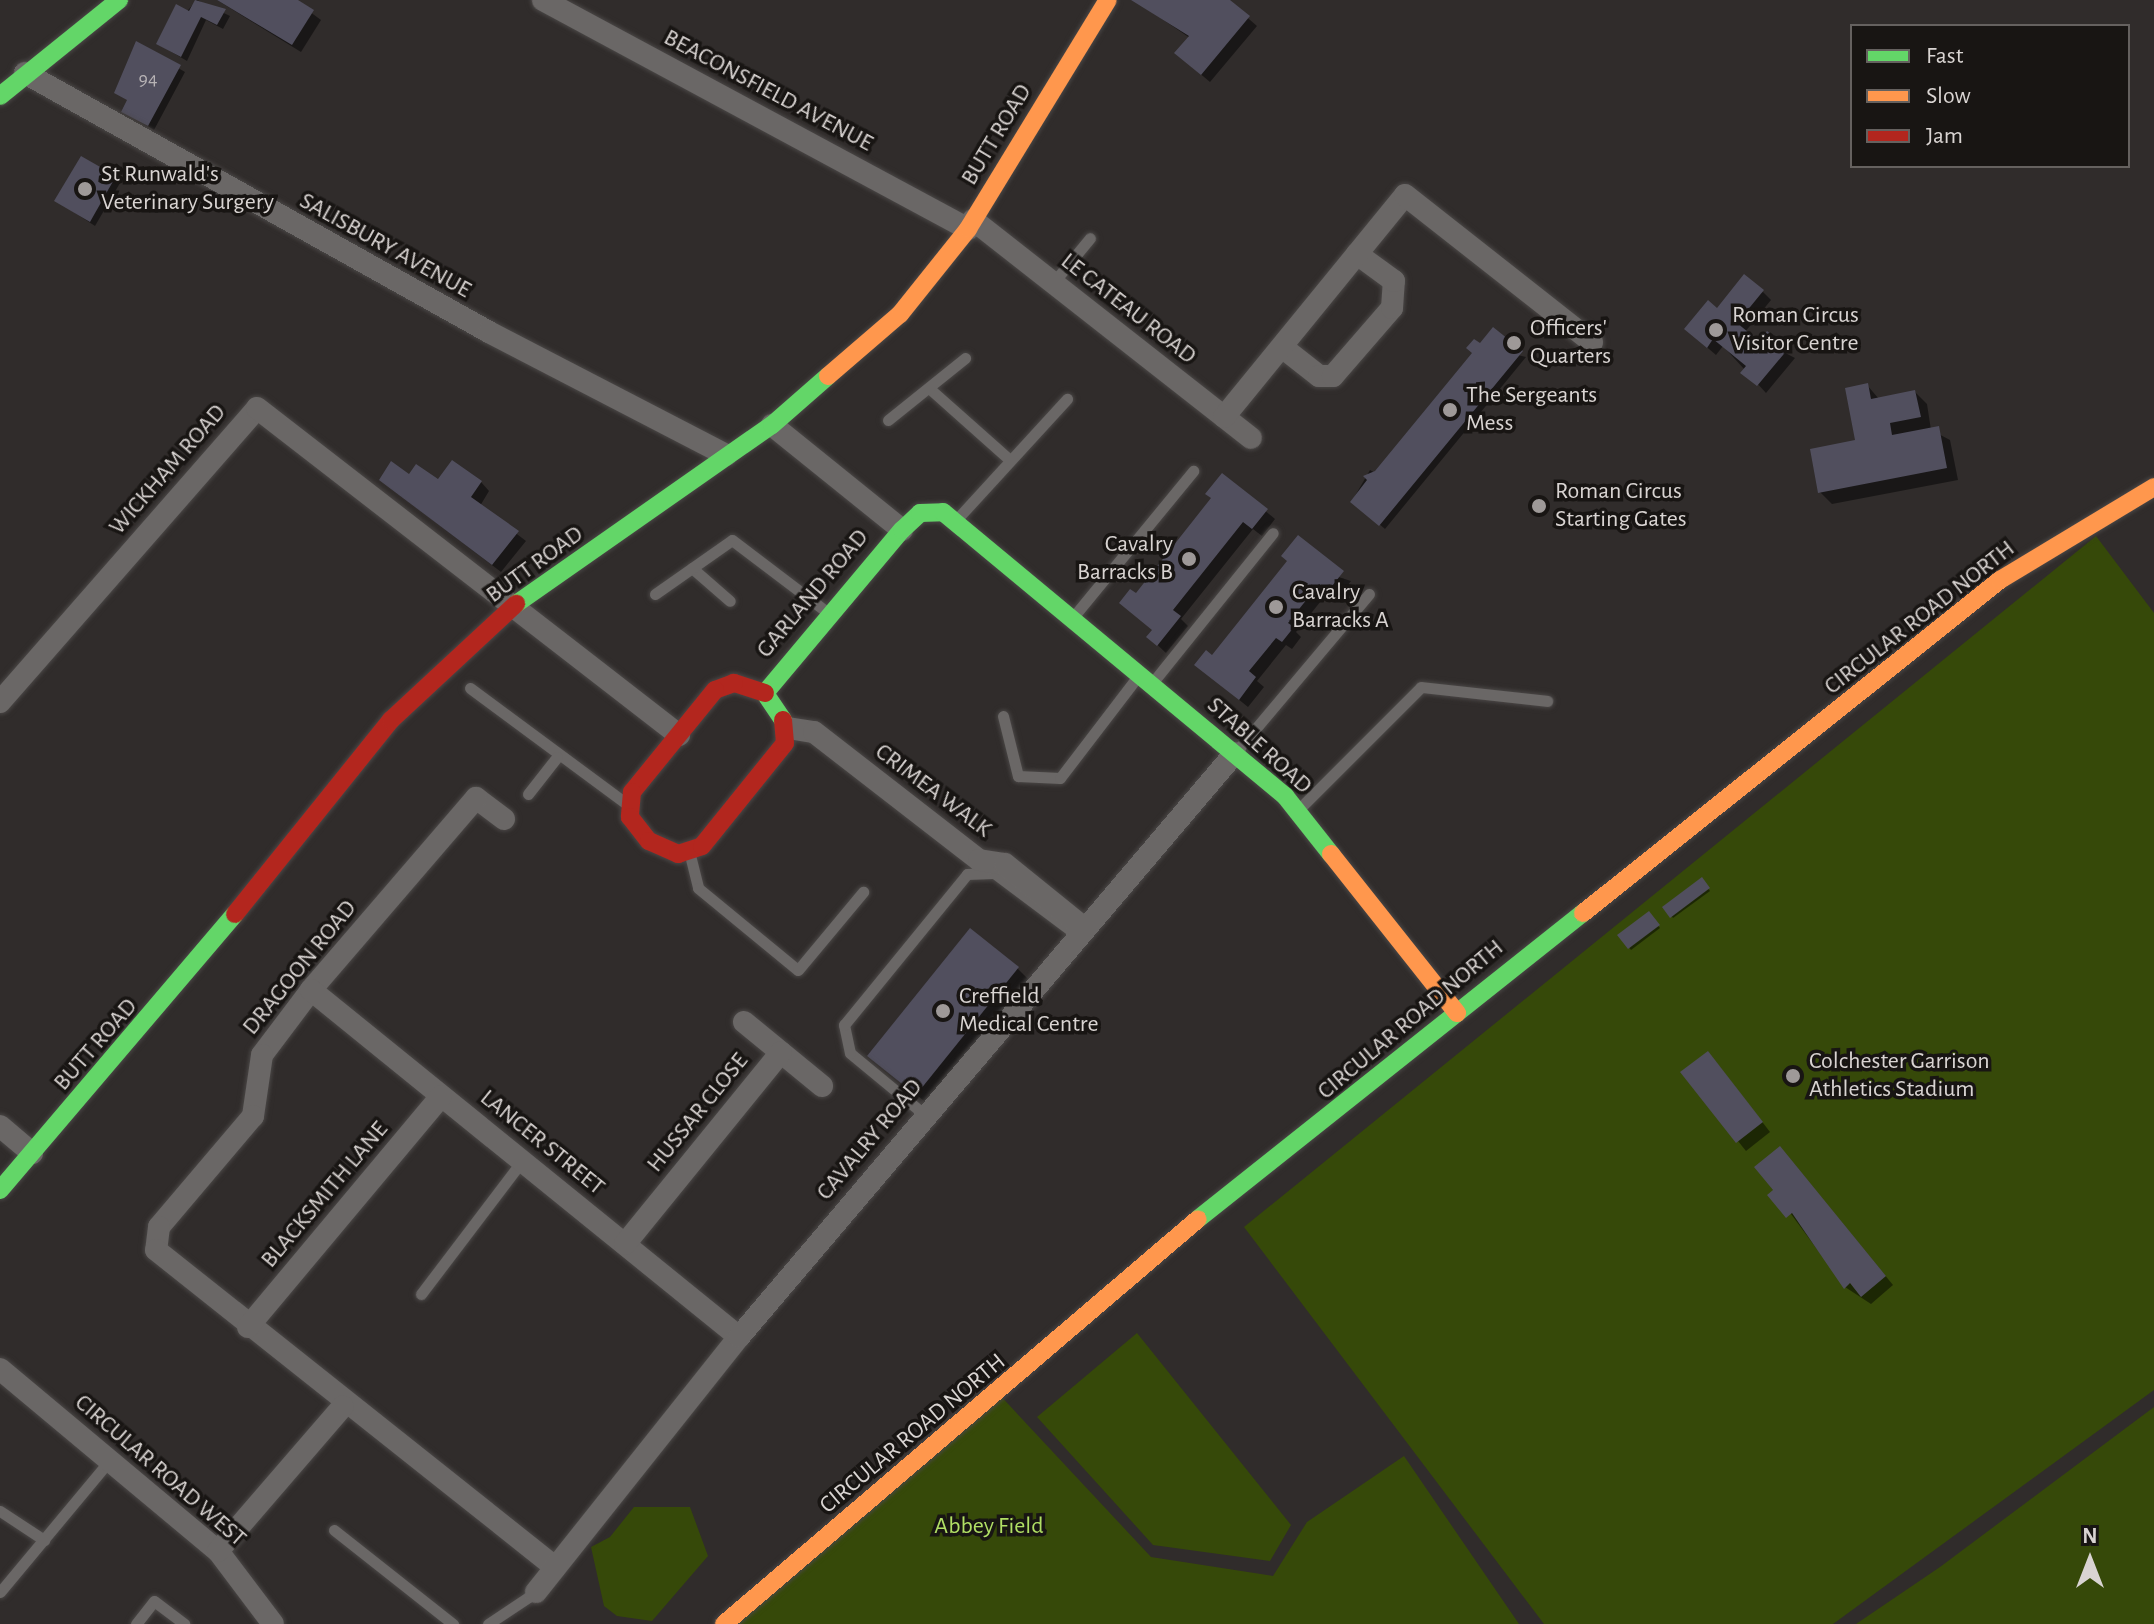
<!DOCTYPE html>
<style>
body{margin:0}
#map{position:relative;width:2154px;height:1624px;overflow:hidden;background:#302c2b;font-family:"Alegreya Sans",sans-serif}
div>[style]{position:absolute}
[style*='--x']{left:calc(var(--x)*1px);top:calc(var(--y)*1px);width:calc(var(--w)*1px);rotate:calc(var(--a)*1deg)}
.green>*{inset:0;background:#364909}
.shadow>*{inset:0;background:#0007}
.building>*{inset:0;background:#514f5e}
.roads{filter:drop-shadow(0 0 2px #4a4746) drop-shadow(0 0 2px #4a4746)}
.lane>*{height:11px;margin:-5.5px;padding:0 5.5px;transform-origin:5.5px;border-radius:5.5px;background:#6a6766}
.street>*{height:22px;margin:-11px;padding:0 11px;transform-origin:11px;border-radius:11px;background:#6a6766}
.fast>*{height:18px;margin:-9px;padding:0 9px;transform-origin:9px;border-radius:9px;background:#63d668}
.slow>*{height:18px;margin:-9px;padding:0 9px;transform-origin:9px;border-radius:9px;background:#ff974d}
.jam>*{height:18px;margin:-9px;padding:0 9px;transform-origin:9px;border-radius:9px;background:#b3261e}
.dots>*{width:22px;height:22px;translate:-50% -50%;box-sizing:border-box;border:4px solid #181513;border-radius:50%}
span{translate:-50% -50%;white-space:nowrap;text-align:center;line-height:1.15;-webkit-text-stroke:7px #181513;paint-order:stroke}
.number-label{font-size:20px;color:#b7b3b5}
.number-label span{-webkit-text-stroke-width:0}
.street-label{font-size:24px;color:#d9d4d2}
.poi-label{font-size:24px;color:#d9d4d2}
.left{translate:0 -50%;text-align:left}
.right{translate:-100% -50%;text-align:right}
.park-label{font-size:24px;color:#b1df65}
.legend{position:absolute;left:1850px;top:24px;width:280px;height:144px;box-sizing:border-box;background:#181513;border:2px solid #65615f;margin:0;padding:10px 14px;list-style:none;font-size:24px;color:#d9d4d2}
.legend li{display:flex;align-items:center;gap:16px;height:40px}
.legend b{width:40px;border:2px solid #65615f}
.north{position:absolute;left:2050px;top:1520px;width:80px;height:80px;-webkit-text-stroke:6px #181513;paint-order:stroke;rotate:0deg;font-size:22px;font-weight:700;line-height:32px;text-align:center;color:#d9d4d2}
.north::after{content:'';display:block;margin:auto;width:28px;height:36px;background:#d9d4d2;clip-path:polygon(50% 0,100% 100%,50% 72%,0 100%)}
</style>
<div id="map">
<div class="green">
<i style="clip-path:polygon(2096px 536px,2154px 613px,2154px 1390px,1833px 1624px,1544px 1624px,1244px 1227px)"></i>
<i style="clip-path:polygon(1137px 1333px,1291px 1525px,1270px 1561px,1153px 1545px,1037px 1417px)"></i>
<i style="clip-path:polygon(996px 1391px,1151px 1557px,1273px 1576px,1307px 1522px,1404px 1456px,1519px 1624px,717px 1624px)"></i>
<i style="clip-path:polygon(2154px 1407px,2154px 1624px,1856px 1624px,1940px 1567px)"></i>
<i style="clip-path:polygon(634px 1507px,690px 1507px,708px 1556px,652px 1621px,617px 1616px,604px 1606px,591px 1547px,610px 1537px)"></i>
</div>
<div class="shadow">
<i style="clip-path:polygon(197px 0,230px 16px,223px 29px,206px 20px,187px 61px,158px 44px)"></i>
<i style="clip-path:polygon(217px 0,294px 0,321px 20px,301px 52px)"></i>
<i style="clip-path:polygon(1134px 0,1227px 0,1257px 26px,1210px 82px,1185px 61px,1190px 38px)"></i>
<i style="clip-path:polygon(137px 44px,185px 72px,154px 130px,124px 111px,129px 101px,117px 92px)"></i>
<i style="clip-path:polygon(115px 178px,120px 183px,95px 226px,57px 201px)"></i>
<i style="clip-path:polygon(1763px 292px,1771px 300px,1745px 332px,1795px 358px,1766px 393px,1723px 346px,1716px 355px,1695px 337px,1717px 311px)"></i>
<i style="clip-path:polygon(1480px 346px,1526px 357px,1385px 529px,1352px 501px,1370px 470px,1375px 473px)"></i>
<i style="clip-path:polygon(1867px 385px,1879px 399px,1915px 392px,1927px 404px,1931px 430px,1950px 440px,1958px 480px,1832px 504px,1820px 492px,1857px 442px)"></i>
<i style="clip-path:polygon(1222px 475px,1275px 519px,1262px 536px,1253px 529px,1181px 619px,1188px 626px,1166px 653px,1149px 637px,1154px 631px,1136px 596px,1213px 499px)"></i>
<i style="clip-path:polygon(410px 477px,481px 482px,489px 491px,480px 506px,526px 541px,501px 572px,391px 488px)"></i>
<i style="clip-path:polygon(1289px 561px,1351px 581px,1338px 598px,1329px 591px,1296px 632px,1301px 637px,1292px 649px,1286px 645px,1257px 681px,1264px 687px,1248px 707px,1206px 673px)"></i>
<i style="clip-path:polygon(1701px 880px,1710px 891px,1673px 918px,1665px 908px)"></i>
<i style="clip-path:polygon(1649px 914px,1660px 928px,1631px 950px,1620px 935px)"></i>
<i style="clip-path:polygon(1017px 968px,1029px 980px,929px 1105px,882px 1067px)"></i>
<i style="clip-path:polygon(1716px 1062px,1770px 1132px,1746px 1151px,1683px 1073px)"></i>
<i style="clip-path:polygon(1788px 1157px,1893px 1285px,1871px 1304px,1845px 1287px,1757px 1168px)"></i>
</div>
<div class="building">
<i style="clip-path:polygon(195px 0,226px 9px,217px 25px,201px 17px,181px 57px,156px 44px,176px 4px,189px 11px)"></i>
<i style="clip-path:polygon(217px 0,298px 0,314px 10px,292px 45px)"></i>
<i style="clip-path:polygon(1131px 0,1230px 0,1250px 16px,1201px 75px,1174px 53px,1189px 36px)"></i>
<i style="clip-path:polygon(136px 41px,181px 65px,148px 126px,121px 112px,127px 100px,114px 93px)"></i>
<i style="clip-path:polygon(81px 156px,116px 176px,90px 222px,54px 201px)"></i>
<i style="clip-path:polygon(1744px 274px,1764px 290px,1737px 323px,1759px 341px,1767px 331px,1788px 349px,1757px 386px,1740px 373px,1746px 366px,1713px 339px,1707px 348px,1684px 329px,1708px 300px,1717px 308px)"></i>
<i style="clip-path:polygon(1493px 327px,1523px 351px,1379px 526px,1350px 502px,1367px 480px,1363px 476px,1375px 471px,1472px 353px,1466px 348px,1474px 339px,1480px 343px)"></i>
<i style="clip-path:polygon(1868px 383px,1871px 399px,1915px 390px,1921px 417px,1890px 423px,1892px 435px,1939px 426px,1947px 468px,1818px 493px,1810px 449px,1855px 440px,1845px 388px)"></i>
<i style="clip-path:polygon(452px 460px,482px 481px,471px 497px,519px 531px,492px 565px,379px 480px,391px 461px,409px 474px,416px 464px,438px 479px)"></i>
<i style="clip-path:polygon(1222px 473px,1268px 509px,1252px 529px,1243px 522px,1173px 610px,1181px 616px,1157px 646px,1146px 637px,1152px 630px,1119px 603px,1130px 589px,1136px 593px,1211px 498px,1205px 494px)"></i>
<i style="clip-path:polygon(1298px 535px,1344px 571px,1328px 591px,1319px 584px,1288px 623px,1294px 627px,1282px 642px,1276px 638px,1249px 671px,1256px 677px,1239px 700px,1194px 665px,1206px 650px,1212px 655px,1287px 561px,1281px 556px)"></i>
<i style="clip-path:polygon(1702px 877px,1710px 888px,1670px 918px,1662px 907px)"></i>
<i style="clip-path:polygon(1649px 911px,1660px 925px,1628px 949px,1617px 935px)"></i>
<i style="clip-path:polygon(970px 928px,1019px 967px,916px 1095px,867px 1056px)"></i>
<i style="clip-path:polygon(1708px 1051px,1763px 1122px,1736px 1143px,1680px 1072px)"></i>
<i style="clip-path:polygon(1780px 1146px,1886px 1276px,1861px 1297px,1850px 1283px,1844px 1289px,1792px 1213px,1786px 1218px,1767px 1195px,1773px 1190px,1754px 1167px)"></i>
</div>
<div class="roads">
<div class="lane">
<i style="--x:1053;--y:283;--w:58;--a:-50.6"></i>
<i style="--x:930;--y:389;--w:107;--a:41.6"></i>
<i style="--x:888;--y:420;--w:99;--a:-38.8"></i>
<i style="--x:957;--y:519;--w:163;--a:-47.5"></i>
<i style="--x:692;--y:568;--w:50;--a:41"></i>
<i style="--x:655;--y:594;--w:94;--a:-35"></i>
<i style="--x:732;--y:540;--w:121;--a:37.2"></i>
<i style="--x:1074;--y:616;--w:188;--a:-50.6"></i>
<i style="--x:1153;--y:682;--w:191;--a:-51.2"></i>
<i style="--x:470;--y:688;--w:195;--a:36.5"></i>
<i style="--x:1003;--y:716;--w:62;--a:76"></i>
<i style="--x:1018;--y:776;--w:42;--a:2.7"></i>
<i style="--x:1060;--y:778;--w:128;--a:-52.6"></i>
<i style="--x:1235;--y:753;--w:208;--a:-49.9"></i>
<i style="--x:528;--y:794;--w:47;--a:-51.9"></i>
<i style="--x:1297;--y:811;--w:175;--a:-45"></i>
<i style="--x:1421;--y:687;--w:127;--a:6.3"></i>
<i style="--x:689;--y:851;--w:38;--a:76"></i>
<i style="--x:698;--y:888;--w:129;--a:39.4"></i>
<i style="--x:798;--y:970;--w:102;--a:-50.2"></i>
<i style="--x:925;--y:1115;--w:97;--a:-140.4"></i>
<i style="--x:850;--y:1053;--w:29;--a:-102"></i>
<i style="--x:844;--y:1025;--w:195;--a:-50.8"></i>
<i style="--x:967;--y:874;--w:27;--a:-2"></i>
<i style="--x:994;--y:873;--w:99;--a:36.8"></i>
<i style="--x:421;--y:1294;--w:167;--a:-52.8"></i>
<i style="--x:0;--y:1511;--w:53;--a:33.4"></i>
<i style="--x:334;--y:1530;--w:152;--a:38.3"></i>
<i style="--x:0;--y:1592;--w:173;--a:-50.2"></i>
<i style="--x:136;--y:1624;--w:29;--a:-52"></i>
<i style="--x:154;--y:1601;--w:38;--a:37"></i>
<i style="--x:488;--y:1624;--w:58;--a:-33.7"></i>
</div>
<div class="street">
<i style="--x:543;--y:0;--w:483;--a:28.3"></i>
<i style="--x:25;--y:73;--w:531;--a:29.17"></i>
<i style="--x:489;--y:332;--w:267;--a:27.4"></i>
<i style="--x:973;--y:220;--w:353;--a:38.1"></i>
<i style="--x:1282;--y:347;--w:47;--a:38.1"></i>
<i style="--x:1319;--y:376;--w:14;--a:0"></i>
<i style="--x:1333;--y:376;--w:90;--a:-49.1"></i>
<i style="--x:1392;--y:308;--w:27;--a:-86"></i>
<i style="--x:1394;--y:281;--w:46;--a:-143.9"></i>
<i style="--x:1224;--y:417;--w:286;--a:-50.8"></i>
<i style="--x:1405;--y:195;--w:238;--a:38.2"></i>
<i style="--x:772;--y:425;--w:167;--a:38.9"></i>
<i style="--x:0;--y:702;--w:390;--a:-48.8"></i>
<i style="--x:257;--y:408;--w:534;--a:37.77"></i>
<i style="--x:788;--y:728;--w:26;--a:9"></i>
<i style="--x:814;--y:732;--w:209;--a:37.8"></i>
<i style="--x:979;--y:860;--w:26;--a:9"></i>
<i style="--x:1005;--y:864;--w:100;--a:38.9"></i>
<i style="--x:504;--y:819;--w:35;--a:-143"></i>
<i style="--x:476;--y:798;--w:253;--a:130.7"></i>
<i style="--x:311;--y:990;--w:81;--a:127"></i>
<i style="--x:262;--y:1055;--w:62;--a:98.4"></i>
<i style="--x:253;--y:1116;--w:145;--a:130.3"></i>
<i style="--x:159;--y:1227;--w:23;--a:97"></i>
<i style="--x:156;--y:1250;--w:510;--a:38.47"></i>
<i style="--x:311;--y:990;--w:551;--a:39.03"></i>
<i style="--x:744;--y:1022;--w:101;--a:39.4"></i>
<i style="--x:0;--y:1126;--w:42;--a:40.2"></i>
<i style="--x:625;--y:1244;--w:247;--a:-50.9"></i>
<i style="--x:248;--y:1327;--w:301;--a:-50.1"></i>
<i style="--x:0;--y:1369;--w:284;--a:39.9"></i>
<i style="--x:218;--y:1551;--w:91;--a:53"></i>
<i style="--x:218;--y:1551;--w:191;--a:-49.2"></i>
<i style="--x:536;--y:1592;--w:326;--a:-51.5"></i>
<i style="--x:739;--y:1337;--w:766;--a:-49.66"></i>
</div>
<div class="fast">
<i style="--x:0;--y:96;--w:153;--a:-38.9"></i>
<i style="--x:516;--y:604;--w:312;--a:-35"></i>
<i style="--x:772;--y:425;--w:74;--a:-41.2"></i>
<i style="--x:783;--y:720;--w:32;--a:-124"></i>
<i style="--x:765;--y:693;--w:213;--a:-50"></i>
<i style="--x:902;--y:530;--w:25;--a:-43"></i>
<i style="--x:920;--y:513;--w:23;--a:-2"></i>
<i style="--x:943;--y:512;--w:445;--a:39.7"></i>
<i style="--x:1285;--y:796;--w:74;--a:51.6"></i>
<i style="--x:0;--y:1190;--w:362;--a:-49.6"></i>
<i style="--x:1198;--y:1219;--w:492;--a:-38.5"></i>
</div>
<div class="slow">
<i style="--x:828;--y:376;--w:95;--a:-40.7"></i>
<i style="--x:900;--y:314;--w:109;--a:-51.3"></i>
<i style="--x:968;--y:229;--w:268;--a:-58.6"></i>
<i style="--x:1331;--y:854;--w:203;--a:51.6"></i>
<i style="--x:1583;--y:913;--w:534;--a:-38.61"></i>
<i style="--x:2000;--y:580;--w:180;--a:-31.1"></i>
<i style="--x:724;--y:1624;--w:623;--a:-40.51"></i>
</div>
<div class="jam">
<i style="--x:765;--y:693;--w:33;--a:-162"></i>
<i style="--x:734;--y:683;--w:20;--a:160"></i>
<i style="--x:715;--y:690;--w:132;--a:129.1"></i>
<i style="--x:632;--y:792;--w:25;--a:95"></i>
<i style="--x:630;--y:817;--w:31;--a:52"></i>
<i style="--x:649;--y:841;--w:32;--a:24"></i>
<i style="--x:678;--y:854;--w:25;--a:-18"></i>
<i style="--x:702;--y:846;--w:132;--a:-51.1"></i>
<i style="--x:785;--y:743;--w:23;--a:-95"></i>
<i style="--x:235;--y:914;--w:249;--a:-51.2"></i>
<i style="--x:391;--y:720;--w:171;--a:-42.9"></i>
</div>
</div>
<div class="dots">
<i style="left:85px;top:189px;background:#9e9998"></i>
<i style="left:1716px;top:330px;background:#9e9998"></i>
<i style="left:1514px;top:343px;background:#9e9998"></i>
<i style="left:1450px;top:410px;background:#9e9998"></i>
<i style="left:1539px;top:506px;background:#9e9998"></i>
<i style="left:1189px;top:559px;background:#9e9998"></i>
<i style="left:1276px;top:607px;background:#9e9998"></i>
<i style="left:943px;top:1011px;background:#9e9998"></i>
<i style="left:1793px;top:1076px;background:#9e9998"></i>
</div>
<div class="number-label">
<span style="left:148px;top:79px">94</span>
</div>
<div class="street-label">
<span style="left:768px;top:91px;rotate:28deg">BEACONSFIELD AVENUE</span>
<span style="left:997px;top:135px;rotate:-59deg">BUTT ROAD</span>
<span style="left:385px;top:246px;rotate:29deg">SALISBURY AVENUE</span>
<span style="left:1128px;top:309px;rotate:38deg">LE CATEAU ROAD</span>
<span style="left:168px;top:470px;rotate:-49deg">WICKHAM ROAD</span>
<span style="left:535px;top:565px;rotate:-36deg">BUTT ROAD</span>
<span style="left:813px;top:594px;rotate:-50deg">GARLAND ROAD</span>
<span style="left:1920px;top:618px;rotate:-38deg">CIRCULAR ROAD NORTH</span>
<span style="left:1259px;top:746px;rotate:42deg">STABLE ROAD</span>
<span style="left:933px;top:791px;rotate:37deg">CRIMEA WALK</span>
<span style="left:300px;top:968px;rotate:-51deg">DRAGOON ROAD</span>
<span style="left:1411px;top:1020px;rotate:-40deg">CIRCULAR ROAD NORTH</span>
<span style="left:96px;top:1045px;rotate:-49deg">BUTT ROAD</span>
<span style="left:698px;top:1113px;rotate:-51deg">HUSSAR CLOSE</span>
<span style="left:870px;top:1140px;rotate:-50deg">CAVALRY ROAD</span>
<span style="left:542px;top:1143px;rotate:39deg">LANCER STREET</span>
<span style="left:325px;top:1195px;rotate:-50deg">BLACKSMITH LANE</span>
<span style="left:913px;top:1434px;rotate:-40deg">CIRCULAR ROAD NORTH</span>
<span style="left:160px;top:1471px;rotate:41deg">CIRCULAR ROAD WEST</span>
</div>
<div class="poi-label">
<span class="left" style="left:101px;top:189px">St Runwald's<br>Veterinary Surgery</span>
<span class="left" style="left:1732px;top:330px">Roman Circus<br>Visitor Centre</span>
<span class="left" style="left:1530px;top:343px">Officers'<br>Quarters</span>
<span class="left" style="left:1466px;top:410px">The Sergeants<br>Mess</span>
<span class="left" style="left:1555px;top:506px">Roman Circus<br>Starting Gates</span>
<span class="right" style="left:1173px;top:559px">Cavalry<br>Barracks B</span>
<span class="left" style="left:1292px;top:607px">Cavalry<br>Barracks A</span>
<span class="left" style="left:959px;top:1011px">Creffield<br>Medical Centre</span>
<span class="left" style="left:1809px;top:1076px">Colchester Garrison<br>Athletics Stadium</span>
</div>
<div class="park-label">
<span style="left:989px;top:1527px">Abbey Field</span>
</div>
<ul class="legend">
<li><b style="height:10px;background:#63d668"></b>Fast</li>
<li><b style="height:10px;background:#ff974d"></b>Slow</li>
<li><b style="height:10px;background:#b3261e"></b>Jam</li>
</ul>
<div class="north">N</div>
</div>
